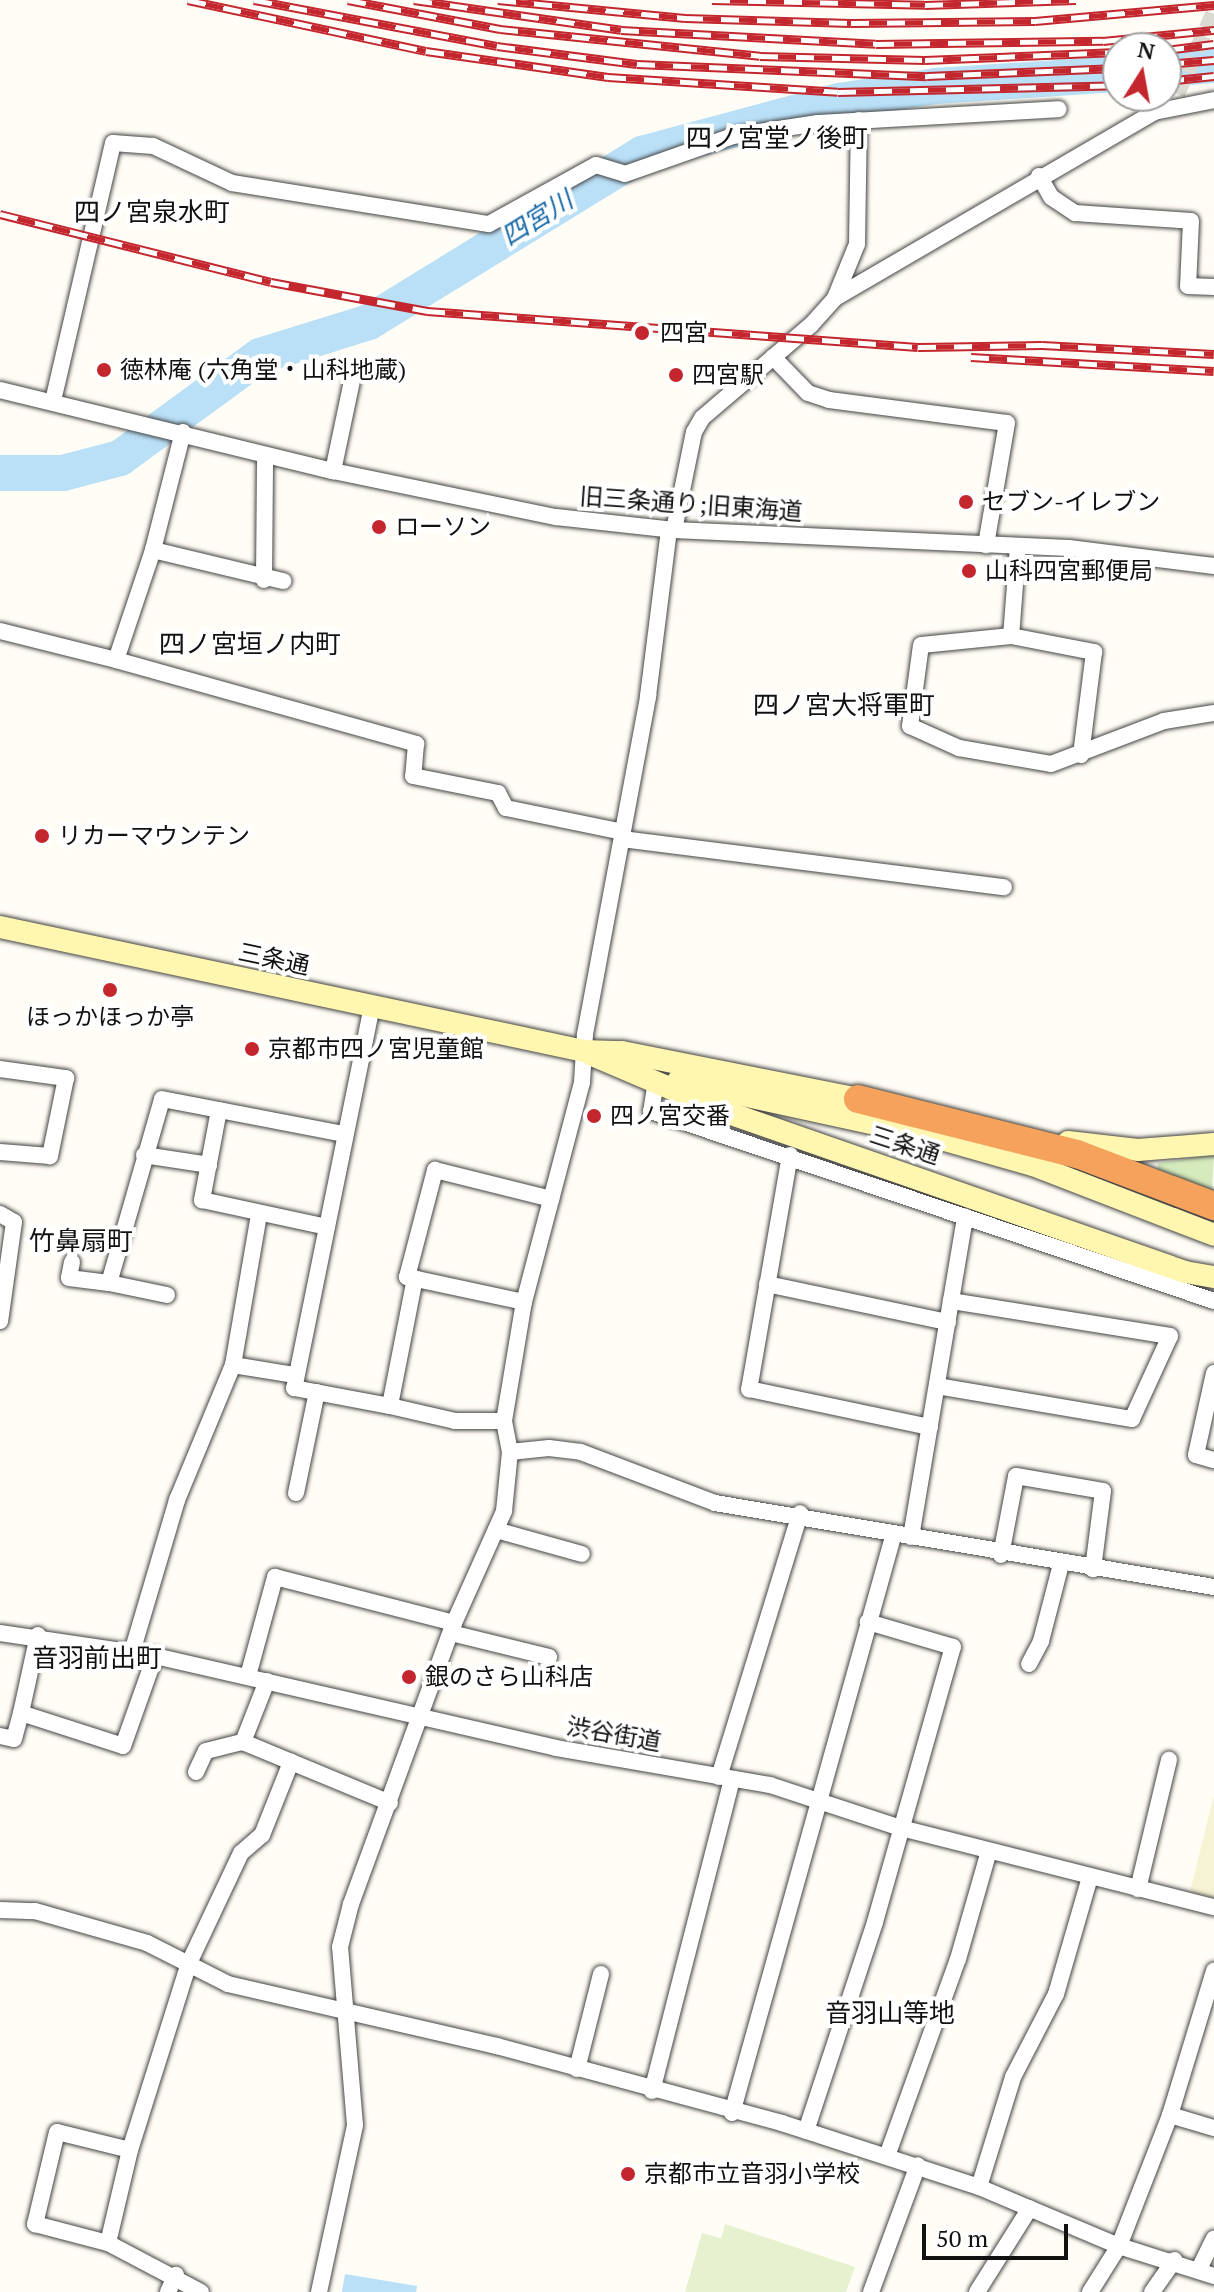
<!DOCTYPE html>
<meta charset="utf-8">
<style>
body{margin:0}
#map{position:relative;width:1214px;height:2292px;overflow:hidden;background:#fffdf5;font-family:"PT Serif","Noto Sans JP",serif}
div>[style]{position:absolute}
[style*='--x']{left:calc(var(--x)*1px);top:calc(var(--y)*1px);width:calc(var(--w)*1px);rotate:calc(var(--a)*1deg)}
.farmland>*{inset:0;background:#f6f3d4}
.green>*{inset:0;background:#d5ebbd}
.pitch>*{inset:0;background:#e6f2cf}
.water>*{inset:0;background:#b9e0f7}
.river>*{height:36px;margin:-18px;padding:0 18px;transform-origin:18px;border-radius:18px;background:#b9e0f7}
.street-tunnel>*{height:16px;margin-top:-8px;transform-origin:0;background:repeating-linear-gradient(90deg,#dbdad3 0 16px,transparent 0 24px)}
.roads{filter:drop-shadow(0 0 2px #444) drop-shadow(0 0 2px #444)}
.street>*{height:16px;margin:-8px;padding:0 8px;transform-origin:8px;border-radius:8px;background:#fff}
.secondary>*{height:22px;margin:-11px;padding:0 11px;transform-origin:11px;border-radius:11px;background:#fff6b0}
.highway>*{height:28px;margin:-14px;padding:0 14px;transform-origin:14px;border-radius:14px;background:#f5a25d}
.rail>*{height:9px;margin-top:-4.5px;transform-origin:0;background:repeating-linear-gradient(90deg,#fff 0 18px,#c4262e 0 36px);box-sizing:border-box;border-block:2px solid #c4262e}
.dots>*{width:22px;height:22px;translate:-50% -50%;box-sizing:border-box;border:4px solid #fff;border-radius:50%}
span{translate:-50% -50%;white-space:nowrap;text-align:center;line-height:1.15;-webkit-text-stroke:8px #fff;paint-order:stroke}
.poi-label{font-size:24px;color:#111}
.left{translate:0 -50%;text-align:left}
.street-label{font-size:24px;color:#111}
.neighbourhood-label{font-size:26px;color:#111}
.water-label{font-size:26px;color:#1768a6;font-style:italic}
.north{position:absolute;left:1102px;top:32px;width:80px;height:80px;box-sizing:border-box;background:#fff;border:2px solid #a0a0a0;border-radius:50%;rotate:11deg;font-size:22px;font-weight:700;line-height:32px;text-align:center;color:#111}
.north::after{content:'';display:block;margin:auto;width:28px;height:36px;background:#c4262e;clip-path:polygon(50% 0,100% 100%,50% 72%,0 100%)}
.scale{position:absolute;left:922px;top:2224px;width:146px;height:36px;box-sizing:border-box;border:4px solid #111;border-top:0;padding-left:10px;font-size:24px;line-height:28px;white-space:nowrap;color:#111;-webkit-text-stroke:6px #fff;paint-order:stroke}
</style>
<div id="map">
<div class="farmland">
<i style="clip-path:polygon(1214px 1795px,1214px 1898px,1190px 1892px)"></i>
</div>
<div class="green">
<i style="clip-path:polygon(1214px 1155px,1212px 1192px,1158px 1169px,1158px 1163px)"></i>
</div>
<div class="pitch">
<i style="clip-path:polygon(725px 2224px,855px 2267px,846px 2292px,685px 2292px,702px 2233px,721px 2238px)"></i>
</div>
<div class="water">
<i style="clip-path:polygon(345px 2274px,417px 2286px,416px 2292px,342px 2292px)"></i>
</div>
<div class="river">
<i style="--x:1166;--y:69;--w:48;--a:-4.8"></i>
<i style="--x:0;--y:473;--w:63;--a:0"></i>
<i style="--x:63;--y:473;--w:59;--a:-14.7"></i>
<i style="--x:120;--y:458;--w:173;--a:-36.1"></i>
<i style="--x:260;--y:356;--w:114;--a:-17.3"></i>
<i style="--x:369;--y:322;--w:321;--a:-31.6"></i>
<i style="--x:642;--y:154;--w:204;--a:-15.1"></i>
<i style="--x:839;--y:101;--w:98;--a:-8.8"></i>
<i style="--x:936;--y:86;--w:182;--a:-3.8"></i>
</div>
<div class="street-tunnel">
<i style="--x:1177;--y:94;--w:90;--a:-65.7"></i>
</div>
<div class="roads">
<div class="street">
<i style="--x:1039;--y:176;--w:24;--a:60"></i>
<i style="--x:1051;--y:197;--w:29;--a:34"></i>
<i style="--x:1075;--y:213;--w:116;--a:3.9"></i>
<i style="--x:1191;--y:221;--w:65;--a:92.6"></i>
<i style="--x:1188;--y:286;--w:26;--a:2"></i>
<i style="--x:835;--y:298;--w:369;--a:-30.2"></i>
<i style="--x:1154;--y:112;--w:61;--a:-11.3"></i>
<i style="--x:773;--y:357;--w:50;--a:45.8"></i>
<i style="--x:808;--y:393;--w:22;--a:18"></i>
<i style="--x:829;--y:400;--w:179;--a:7.4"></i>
<i style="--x:1007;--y:423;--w:124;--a:99.8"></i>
<i style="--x:0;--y:390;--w:343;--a:13.7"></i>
<i style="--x:333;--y:471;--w:228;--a:11.7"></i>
<i style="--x:556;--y:517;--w:119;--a:6.3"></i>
<i style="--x:674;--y:530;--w:395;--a:2.6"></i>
<i style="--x:1069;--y:548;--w:146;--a:7.1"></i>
<i style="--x:53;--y:401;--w:265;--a:-76.9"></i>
<i style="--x:113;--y:143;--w:40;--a:4.3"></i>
<i style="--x:153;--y:146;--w:87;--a:25.1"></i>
<i style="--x:232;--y:183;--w:260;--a:9.1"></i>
<i style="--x:489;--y:224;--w:122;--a:-28.9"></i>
<i style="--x:596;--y:165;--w:30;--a:17"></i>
<i style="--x:625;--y:174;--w:114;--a:-19.4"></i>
<i style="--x:733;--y:136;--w:86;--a:-8.7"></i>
<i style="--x:818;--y:123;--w:241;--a:-3.3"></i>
<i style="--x:183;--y:432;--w:122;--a:104.3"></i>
<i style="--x:153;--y:550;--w:116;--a:108.6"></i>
<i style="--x:116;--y:660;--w:312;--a:15.6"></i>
<i style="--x:416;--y:744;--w:32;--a:95"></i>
<i style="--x:413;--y:776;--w:87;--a:11.3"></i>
<i style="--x:498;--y:793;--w:17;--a:62"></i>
<i style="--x:506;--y:808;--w:119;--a:11.6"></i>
<i style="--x:333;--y:471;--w:92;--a:-78.1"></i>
<i style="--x:674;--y:530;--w:100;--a:-78.5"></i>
<i style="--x:694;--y:432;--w:16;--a:-60"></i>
<i style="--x:702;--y:418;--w:143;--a:-40.5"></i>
<i style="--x:811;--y:325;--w:36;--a:-48"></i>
<i style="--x:835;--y:298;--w:58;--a:-67.8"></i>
<i style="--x:857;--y:244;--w:124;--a:-89.1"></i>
<i style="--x:1018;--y:546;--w:90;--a:94.4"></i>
<i style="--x:1011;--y:636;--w:90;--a:174.3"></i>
<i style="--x:921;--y:645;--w:82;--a:97.7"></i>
<i style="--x:910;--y:726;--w:54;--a:24.2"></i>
<i style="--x:959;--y:748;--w:93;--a:9.9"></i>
<i style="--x:1051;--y:764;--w:121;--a:-20.8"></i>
<i style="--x:1164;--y:721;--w:51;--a:-9.1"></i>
<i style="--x:153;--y:550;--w:134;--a:13.4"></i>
<i style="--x:264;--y:580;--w:125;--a:-89.5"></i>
<i style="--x:0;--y:631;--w:120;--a:14"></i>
<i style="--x:1011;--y:636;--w:85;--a:10.9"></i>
<i style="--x:1094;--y:652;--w:104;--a:97.2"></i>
<i style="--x:622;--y:839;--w:385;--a:7.2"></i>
<i style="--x:372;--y:1006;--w:390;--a:101.5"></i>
<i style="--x:294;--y:1388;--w:98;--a:10.6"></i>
<i style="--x:0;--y:1069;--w:67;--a:7.8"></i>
<i style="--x:66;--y:1078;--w:80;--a:101.6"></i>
<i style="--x:50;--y:1156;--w:50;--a:-175.4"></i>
<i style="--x:656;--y:1081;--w:30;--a:99"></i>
<i style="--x:651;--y:1111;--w:594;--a:18.65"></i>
<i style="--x:219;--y:1110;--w:92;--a:100.7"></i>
<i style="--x:202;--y:1200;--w:128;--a:12.2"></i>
<i style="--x:144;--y:1155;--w:66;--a:8.7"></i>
<i style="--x:790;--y:1155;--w:238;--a:99.9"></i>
<i style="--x:749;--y:1389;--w:185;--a:11.9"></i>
<i style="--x:0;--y:1214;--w:16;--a:30"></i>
<i style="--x:14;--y:1222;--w:100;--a:98"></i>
<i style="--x:72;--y:1262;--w:16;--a:101"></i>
<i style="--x:69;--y:1278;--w:40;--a:7.1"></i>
<i style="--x:415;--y:1278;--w:130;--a:101.1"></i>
<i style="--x:390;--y:1406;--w:67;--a:13"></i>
<i style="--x:455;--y:1421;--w:49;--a:0"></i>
<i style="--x:767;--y:1284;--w:185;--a:11.9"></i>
<i style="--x:167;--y:1295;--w:59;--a:-168.3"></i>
<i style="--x:109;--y:1283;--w:191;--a:-73.9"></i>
<i style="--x:162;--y:1099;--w:185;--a:10.9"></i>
<i style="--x:524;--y:1302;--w:120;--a:-167.9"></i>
<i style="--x:407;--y:1277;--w:111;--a:-75.3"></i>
<i style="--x:435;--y:1170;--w:120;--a:14"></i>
<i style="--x:233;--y:1365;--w:63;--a:9.2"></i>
<i style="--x:1214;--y:1373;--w:84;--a:102.4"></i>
<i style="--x:1196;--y:1455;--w:19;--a:16"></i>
<i style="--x:937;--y:1386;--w:198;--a:9.6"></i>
<i style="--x:1132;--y:1419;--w:91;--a:-65.4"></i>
<i style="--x:1170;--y:1336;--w:222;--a:-170.9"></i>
<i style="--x:510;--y:1452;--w:39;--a:-6"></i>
<i style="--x:549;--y:1448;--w:32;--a:7"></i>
<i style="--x:581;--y:1452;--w:143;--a:20.8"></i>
<i style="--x:715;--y:1503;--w:506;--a:9.56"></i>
<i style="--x:296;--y:1493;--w:103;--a:-78.3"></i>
<i style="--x:496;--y:1530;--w:89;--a:15.6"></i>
<i style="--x:911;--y:1537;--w:325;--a:-80.4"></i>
<i style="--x:1001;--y:1555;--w:80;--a:-79.2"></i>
<i style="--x:1016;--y:1476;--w:88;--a:9.8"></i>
<i style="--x:1103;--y:1491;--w:79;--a:97.3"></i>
<i style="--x:0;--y:1633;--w:157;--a:8.4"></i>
<i style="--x:155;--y:1656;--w:411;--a:12.9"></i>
<i style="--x:556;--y:1748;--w:217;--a:9.8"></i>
<i style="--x:770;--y:1785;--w:138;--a:18.2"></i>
<i style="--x:901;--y:1828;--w:323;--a:14.2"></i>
<i style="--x:451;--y:1633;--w:101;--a:13.8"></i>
<i style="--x:38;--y:1635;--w:80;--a:102.3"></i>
<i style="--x:21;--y:1713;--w:107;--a:17.9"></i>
<i style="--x:123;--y:1746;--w:96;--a:-70.4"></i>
<i style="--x:132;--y:1652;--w:159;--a:-73.5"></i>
<i style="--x:177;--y:1500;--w:146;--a:-67.5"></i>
<i style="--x:233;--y:1365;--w:153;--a:-80.2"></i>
<i style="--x:1029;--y:1664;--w:26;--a:-62"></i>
<i style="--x:1041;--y:1641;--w:80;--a:-75.4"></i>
<i style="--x:248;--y:1676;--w:103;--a:-74.7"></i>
<i style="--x:275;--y:1577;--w:185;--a:14.4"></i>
<i style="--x:267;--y:1681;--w:66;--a:111.5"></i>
<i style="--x:243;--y:1742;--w:159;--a:22.5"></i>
<i style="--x:0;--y:1736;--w:14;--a:12"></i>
<i style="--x:14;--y:1739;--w:27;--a:-75"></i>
<i style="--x:196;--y:1772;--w:23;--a:-65"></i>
<i style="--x:206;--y:1751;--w:38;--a:-14"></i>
<i style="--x:719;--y:1777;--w:276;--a:-72.9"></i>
<i style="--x:1138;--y:1889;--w:133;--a:-76.5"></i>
<i style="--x:0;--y:1910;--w:35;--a:2"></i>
<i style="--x:35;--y:1911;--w:116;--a:15.9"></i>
<i style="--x:147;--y:1943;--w:91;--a:26.8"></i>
<i style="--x:228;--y:1984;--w:276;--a:13"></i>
<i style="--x:497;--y:2046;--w:295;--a:15.1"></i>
<i style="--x:782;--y:2123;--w:207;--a:18"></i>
<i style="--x:979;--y:2187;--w:152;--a:22.9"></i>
<i style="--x:1119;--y:2246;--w:100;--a:17.5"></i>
<i style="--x:577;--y:2069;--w:98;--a:-75.8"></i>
<i style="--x:652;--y:2091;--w:321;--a:-75.6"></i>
<i style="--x:732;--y:2113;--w:602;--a:-74.39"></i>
<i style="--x:1170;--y:2115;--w:46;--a:16.5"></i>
<i style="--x:806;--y:2131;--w:220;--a:-71.7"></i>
<i style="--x:875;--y:1922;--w:286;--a:-74.2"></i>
<i style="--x:953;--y:1647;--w:89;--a:-163.6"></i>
<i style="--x:130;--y:2150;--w:75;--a:-166.1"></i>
<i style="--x:57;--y:2132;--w:95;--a:103.4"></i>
<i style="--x:35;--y:2224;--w:75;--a:14.6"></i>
<i style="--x:108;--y:2243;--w:105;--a:27.8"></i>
<i style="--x:887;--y:2156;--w:209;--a:-70.2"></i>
<i style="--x:958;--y:1959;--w:112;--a:-74"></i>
<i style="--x:979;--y:2187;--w:115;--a:-72.8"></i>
<i style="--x:1013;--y:2077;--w:93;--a:-62.6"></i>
<i style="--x:1056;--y:1994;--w:122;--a:-73.8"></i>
<i style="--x:108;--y:2243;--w:96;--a:-76.7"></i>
<i style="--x:130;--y:2150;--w:196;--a:-72.5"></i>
<i style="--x:189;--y:1963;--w:122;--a:-64.7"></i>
<i style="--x:241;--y:1853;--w:28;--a:-41"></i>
<i style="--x:262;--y:1835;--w:79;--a:-68.3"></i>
<i style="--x:1199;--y:2269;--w:34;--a:-64"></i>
<i style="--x:168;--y:2292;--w:19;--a:-65"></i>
<i style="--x:319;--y:2292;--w:171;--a:-77.8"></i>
<i style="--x:355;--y:2125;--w:179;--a:-94.8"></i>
<i style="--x:340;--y:1947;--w:44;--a:-75.7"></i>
<i style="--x:351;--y:1904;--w:299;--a:-69.9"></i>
<i style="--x:454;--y:1623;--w:123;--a:-65.9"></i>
<i style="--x:504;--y:1511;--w:59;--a:-84.2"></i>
<i style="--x:510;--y:1452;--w:32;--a:-101"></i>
<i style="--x:504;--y:1421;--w:121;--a:-80.5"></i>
<i style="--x:524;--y:1302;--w:228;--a:-75.2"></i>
<i style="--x:582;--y:1082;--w:48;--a:-86.4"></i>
<i style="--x:585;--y:1034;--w:344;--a:-79.4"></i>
<i style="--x:648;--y:696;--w:168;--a:-82.8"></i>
<i style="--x:871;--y:2292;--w:135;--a:-69.7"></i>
<i style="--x:977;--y:2292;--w:99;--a:-57.8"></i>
<i style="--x:1090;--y:2292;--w:54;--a:-57.8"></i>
<i style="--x:1119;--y:2246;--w:141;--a:-68.7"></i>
<i style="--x:1170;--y:2115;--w:151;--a:-73"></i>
<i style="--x:1152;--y:2292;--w:39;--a:-55"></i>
</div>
<div class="secondary">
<i style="--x:0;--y:927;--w:597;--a:11.99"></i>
<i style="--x:584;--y:1051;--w:38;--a:2"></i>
<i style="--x:622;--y:1052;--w:257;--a:11.2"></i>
<i style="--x:592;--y:1055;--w:142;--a:23.1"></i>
<i style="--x:723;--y:1111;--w:489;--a:19.2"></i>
<i style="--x:1185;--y:1272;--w:29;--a:10"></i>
<i style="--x:678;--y:1081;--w:262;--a:12.3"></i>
<i style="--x:934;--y:1137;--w:103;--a:15.8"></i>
<i style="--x:1033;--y:1165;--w:194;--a:21.1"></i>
<i style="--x:1068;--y:1142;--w:70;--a:6.5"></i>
<i style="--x:1138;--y:1150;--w:76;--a:-4.5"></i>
</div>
<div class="highway">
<i style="--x:858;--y:1099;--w:226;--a:14.1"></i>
<i style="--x:1077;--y:1154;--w:147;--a:20.8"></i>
</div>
</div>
<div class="rail">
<i style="--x:188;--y:0;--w:243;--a:12.1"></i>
<i style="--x:426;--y:51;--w:184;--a:8.1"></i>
<i style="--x:608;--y:77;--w:230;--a:3.7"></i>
<i style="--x:838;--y:92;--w:280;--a:-1.4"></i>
<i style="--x:254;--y:0;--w:247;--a:10.7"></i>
<i style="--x:497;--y:46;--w:141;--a:7.3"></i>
<i style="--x:637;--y:64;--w:290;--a:2.4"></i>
<i style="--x:927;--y:76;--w:191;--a:-2.4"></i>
<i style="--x:348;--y:0;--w:155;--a:10.8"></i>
<i style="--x:500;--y:29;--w:261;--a:5.9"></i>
<i style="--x:760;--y:56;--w:165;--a:1.4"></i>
<i style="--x:925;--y:60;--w:193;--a:-2.4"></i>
<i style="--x:414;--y:0;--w:209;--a:8.2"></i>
<i style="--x:621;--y:30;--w:255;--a:3.1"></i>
<i style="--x:876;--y:44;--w:227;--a:-0.8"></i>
<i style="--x:1103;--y:41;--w:112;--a:-5.7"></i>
<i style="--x:498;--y:0;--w:188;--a:5.5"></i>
<i style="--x:685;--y:18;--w:166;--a:1.7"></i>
<i style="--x:851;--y:23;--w:184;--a:-0.6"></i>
<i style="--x:1035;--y:21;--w:180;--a:-5.1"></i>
<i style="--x:712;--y:0;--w:213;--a:1.3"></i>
<i style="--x:925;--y:5;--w:151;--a:-1.9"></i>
<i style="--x:1166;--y:50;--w:48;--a:-7.1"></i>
<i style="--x:1166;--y:64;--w:48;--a:-4.8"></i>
<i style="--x:1166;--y:81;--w:48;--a:-5.9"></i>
<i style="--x:0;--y:214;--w:279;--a:14.1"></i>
<i style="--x:271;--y:282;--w:159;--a:10.5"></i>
<i style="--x:427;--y:311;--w:492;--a:4.2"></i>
<i style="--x:918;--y:347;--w:124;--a:-0.9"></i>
<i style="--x:1042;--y:345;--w:172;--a:3"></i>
<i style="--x:971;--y:357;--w:243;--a:3.3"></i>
</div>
<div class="dots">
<i style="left:642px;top:333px;background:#c4262e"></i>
<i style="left:104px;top:370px;background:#c4262e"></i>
<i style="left:676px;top:375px;background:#c4262e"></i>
<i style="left:966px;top:502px;background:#c4262e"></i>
<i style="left:379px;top:527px;background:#c4262e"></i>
<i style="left:969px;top:571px;background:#c4262e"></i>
<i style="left:42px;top:836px;background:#c4262e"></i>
<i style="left:110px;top:990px;background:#c4262e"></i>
<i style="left:252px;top:1049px;background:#c4262e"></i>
<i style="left:594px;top:1116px;background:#c4262e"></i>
<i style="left:409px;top:1677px;background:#c4262e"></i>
<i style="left:628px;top:2174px;background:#c4262e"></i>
</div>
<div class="poi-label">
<span class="left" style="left:660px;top:333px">四宮</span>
<span class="left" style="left:120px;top:370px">徳林庵 (六角堂・山科地蔵)</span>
<span class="left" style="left:692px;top:375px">四宮駅</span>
<span class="left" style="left:982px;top:502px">セブン-イレブン</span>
<span class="left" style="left:395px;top:527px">ローソン</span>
<span class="left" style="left:985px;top:571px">山科四宮郵便局</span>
<span class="left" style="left:58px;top:836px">リカーマウンテン</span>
<span style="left:110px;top:1017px">ほっかほっか亭</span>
<span class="left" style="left:268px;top:1049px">京都市四ノ宮児童館</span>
<span class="left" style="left:610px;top:1116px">四ノ宮交番</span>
<span class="left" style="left:425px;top:1677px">銀のさら山科店</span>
<span class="left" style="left:644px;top:2174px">京都市立音羽小学校</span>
</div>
<div class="street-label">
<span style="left:691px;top:504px;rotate:4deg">旧三条通り;旧東海道</span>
<span style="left:274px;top:959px;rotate:12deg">三条通</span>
<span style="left:905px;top:1145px;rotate:18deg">三条通</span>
<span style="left:614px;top:1734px;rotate:10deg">渋谷街道</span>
</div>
<div class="neighbourhood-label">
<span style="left:777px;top:138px">四ノ宮堂ノ後町</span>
<span style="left:152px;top:212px">四ノ宮泉水町</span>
<span style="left:250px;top:644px">四ノ宮垣ノ内町</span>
<span style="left:844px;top:705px">四ノ宮大将軍町</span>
<span style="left:81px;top:1241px">竹鼻扇町</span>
<span style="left:97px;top:1658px">音羽前出町</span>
<span style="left:890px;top:2013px">音羽山等地</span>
</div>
<div class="water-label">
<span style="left:537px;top:218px;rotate:-32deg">四宮川</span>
</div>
<div class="north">N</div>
<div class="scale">50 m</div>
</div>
